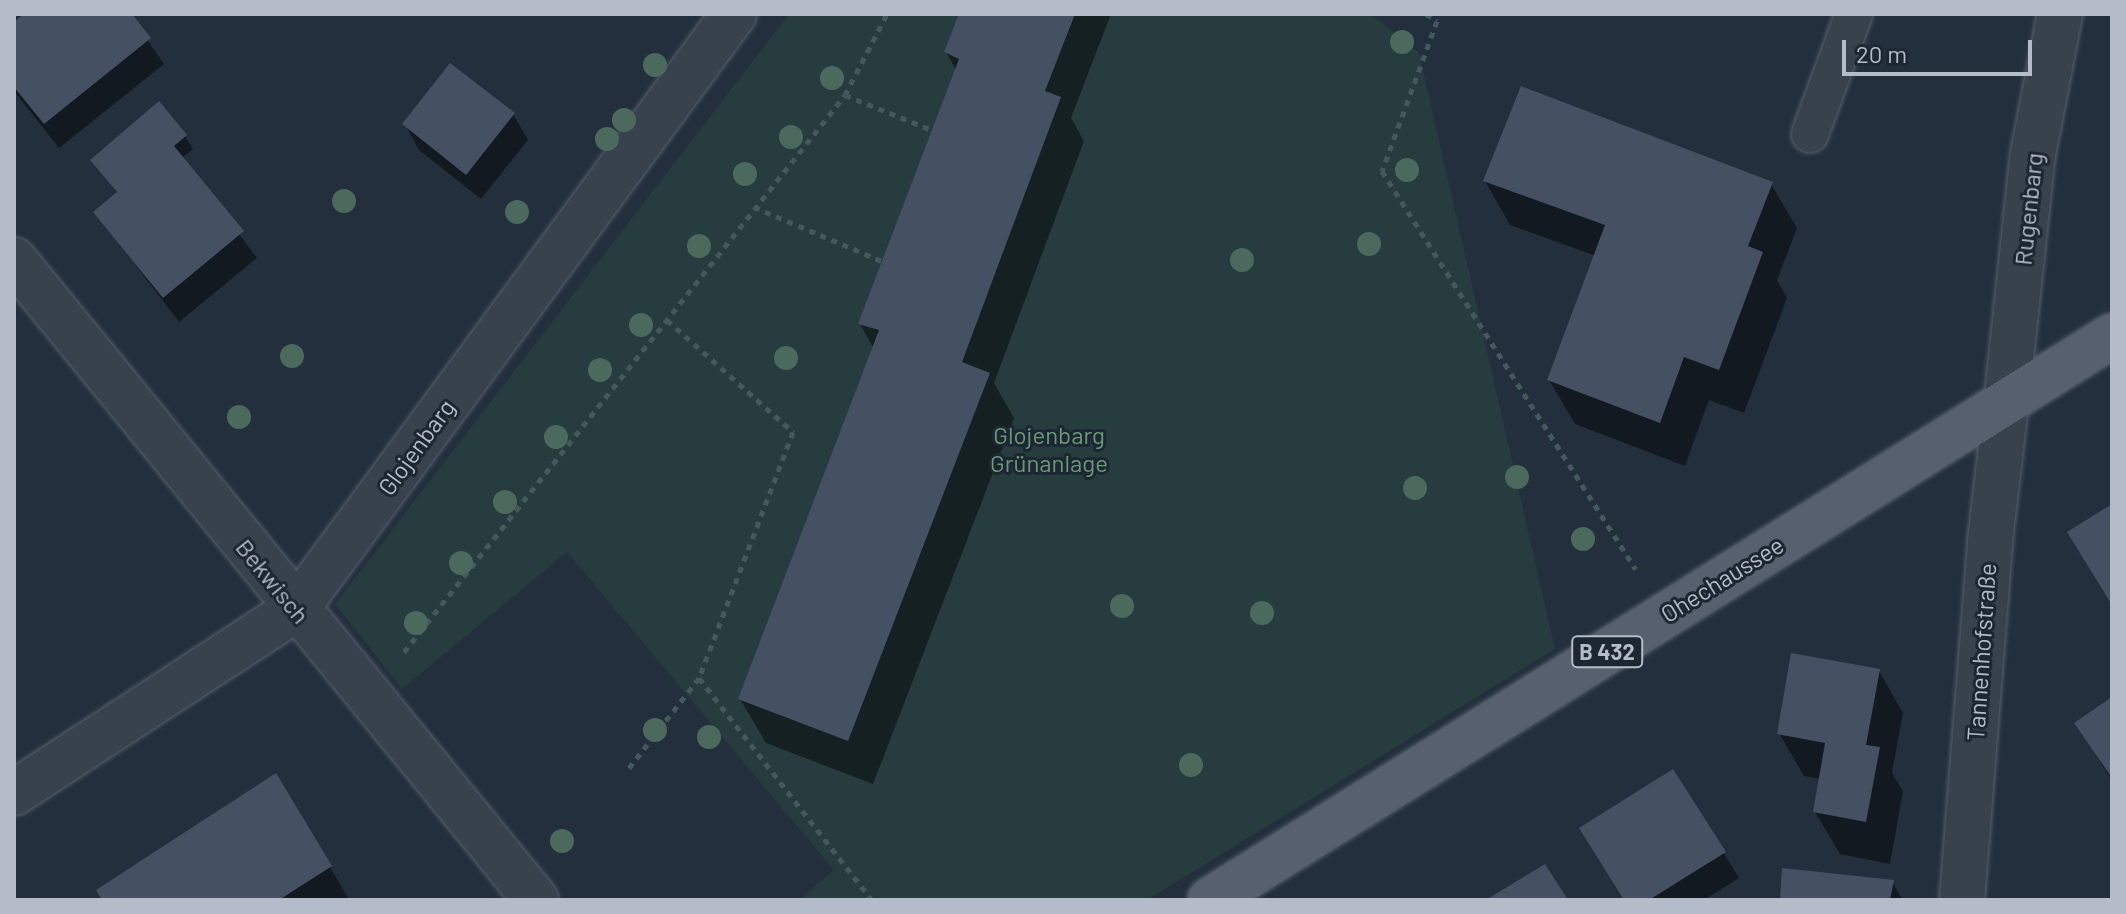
<!DOCTYPE html>
<meta charset="utf-8">
<style>
body{margin:0}
#map{position:relative;width:2126px;height:914px;overflow:hidden;background:#242f3e;font-family:Barlow,sans-serif}
div>[style]{position:absolute}
[style*='--x']{left:calc(var(--x)*1px);top:calc(var(--y)*1px);width:calc(var(--w)*1px);rotate:calc(var(--a)*1deg)}
.green>*{inset:0;background:#263c3f}
.shadow>*{inset:0;background:#0007}
.building>*{inset:0;background:#455162}
.path>*{height:5px;margin-top:-2.5px;transform-origin:0;background:repeating-linear-gradient(90deg,#44595c 0 6px,transparent 0 12px)}
.roads{filter:drop-shadow(0 0 2px #565f6c) drop-shadow(0 0 2px #565f6c)}
.service>*{height:36px;margin:-18px;padding:0 18px;transform-origin:18px;border-radius:18px;background:#38414e}
.minor>*{height:44px;margin:-22px;padding:0 22px;transform-origin:22px;border-radius:22px;background:#38414e}
.tertiary>*{height:44px;margin:-22px;padding:0 22px;transform-origin:22px;border-radius:22px;background:#38414e}
.primary>*{height:44px;margin:-22px;padding:0 22px;transform-origin:22px;border-radius:22px;background:#56606e}
.trees>*{width:24px;height:24px;margin:-12px;border-radius:50%;background:#4b6a5d}
span{translate:-50% -50%;white-space:nowrap;text-align:center;line-height:1.15;-webkit-text-stroke:6px #1d2633;paint-order:stroke}
.shield-label span{padding:2px 6px;background:#1d2633;border:2px solid;border-radius:6px;-webkit-text-stroke-width:0}
.shield-label{font-size:22px;color:#b4bcc9;font-weight:700}
.street-label{font-size:24px;color:#b4bcc9}
.park-label{font-size:24px;color:#6b9a76}
.frame{position:absolute;inset:0;border:16px solid #b4bcc9;pointer-events:none}
.scale{position:absolute;left:1842px;top:40px;width:190px;height:36px;box-sizing:border-box;border:4px solid #b4bcc9;border-top:0;padding-left:10px;font-size:24px;line-height:28px;white-space:nowrap;color:#b4bcc9;-webkit-text-stroke:6px #1d2633;paint-order:stroke}
</style>
<div id="map">
<div class="green">
<i style="clip-path:polygon(789px 14px,1371px 14px,1419px 53px,1555px 649px,1147px 900px,799px 900px,834px 870px,567px 552px,402px 689px,335px 604px)"></i>
</div>
<div class="shadow">
<i style="clip-path:polygon(27px 14px,129px 14px,164px 64px,59px 148px,14px 91px,14px 24px)"></i>
<i style="clip-path:polygon(961px 14px,1111px 14px,1071px 118px,1084px 141px,994px 383px,1014px 418px,873px 784px,766px 743px,740px 699px,874px 349px,860px 324px,956px 70px,946px 52px)"></i>
<i style="clip-path:polygon(513px 114px,528px 140px,481px 199px,419px 150px,405px 124px)"></i>
<i style="clip-path:polygon(185px 136px,193px 149px,182px 158px,257px 258px,179px 322px,96px 213px,118px 194px,92px 160px)"></i>
<i style="clip-path:polygon(1485px 181px,1771px 184px,1797px 228px,1777px 280px,1787px 298px,1744px 413px,1709px 400px,1685px 466px,1575px 424px,1549px 380px,1596px 256px,1510px 225px)"></i>
<i style="clip-path:polygon(1879px 671px,1903px 713px,1892px 773px,1903px 791px,1890px 864px,1840px 854px,1815px 812px,1821px 779px,1804px 776px,1779px 733px)"></i>
<i style="clip-path:polygon(2112px 700px,2112px 781px,2077px 724px)"></i>
<i style="clip-path:polygon(1673px 771px,1739px 878px,1704px 900px,1625px 900px)"></i>
<i style="clip-path:polygon(330px 867px,349px 900px,104px 900px)"></i>
<i style="clip-path:polygon(1892px 882px,1903px 900px,1782px 900px)"></i>
</div>
<div class="building">
<i style="clip-path:polygon(24px 14px,132px 14px,151px 38px,44px 124px,14px 87px,14px 22px)"></i>
<i style="clip-path:polygon(959px 14px,1075px 14px,1045px 91px,1061px 97px,962px 362px,990px 373px,848px 741px,738px 699px,879px 330px,858px 324px,959px 59px,944px 52px)"></i>
<i style="clip-path:polygon(450px 63px,515px 113px,466px 175px,402px 124px)"></i>
<i style="clip-path:polygon(1521px 86px,1773px 182px,1748px 246px,1763px 252px,1719px 370px,1684px 357px,1660px 423px,1547px 380px,1605px 225px,1483px 181px)"></i>
<i style="clip-path:polygon(159px 101px,187px 135px,174px 146px,244px 231px,163px 298px,93px 212px,117px 192px,90px 160px)"></i>
<i style="clip-path:polygon(2112px 504px,2112px 605px,2067px 532px)"></i>
<i style="clip-path:polygon(1791px 653px,1880px 669px,1866px 745px,1880px 747px,1866px 822px,1813px 812px,1825px 743px,1777px 734px)"></i>
<i style="clip-path:polygon(2112px 697px,2112px 778px,2074px 723px)"></i>
<i style="clip-path:polygon(1673px 769px,1726px 852px,1649px 900px,1624px 900px,1579px 828px)"></i>
<i style="clip-path:polygon(276px 773px,332px 866px,279px 900px,102px 900px,96px 890px)"></i>
<i style="clip-path:polygon(1545px 864px,1568px 900px,1486px 900px)"></i>
<i style="clip-path:polygon(1782px 868px,1894px 880px,1890px 900px,1780px 900px)"></i>
</div>
<div class="path">
<i style="--x:1426;--y:14;--w:13;--a:32"></i>
<i style="--x:1437;--y:21;--w:160;--a:110.1"></i>
<i style="--x:1382;--y:171;--w:472;--a:57.5"></i>
<i style="--x:845;--y:95;--w:94;--a:21.9"></i>
<i style="--x:754;--y:207;--w:139;--a:22.9"></i>
<i style="--x:667;--y:320;--w:169;--a:41.6"></i>
<i style="--x:793;--y:432;--w:263;--a:110.9"></i>
<i style="--x:699;--y:678;--w:281;--a:52.1"></i>
<i style="--x:404;--y:652;--w:710;--a:-51.63"></i>
<i style="--x:845;--y:95;--w:91;--a:-62.6"></i>
<i style="--x:629;--y:768;--w:114;--a:-52.1"></i>
</div>
<div class="roads">
<div class="service">
<i style="--x:1810;--y:134;--w:128;--a:-69.9"></i>
</div>
<div class="minor">
<i style="--x:14;--y:260;--w:826;--a:50.8"></i>
<i style="--x:14;--y:793;--w:337;--a:-33.1"></i>
<i style="--x:296;--y:609;--w:739;--a:-53.64"></i>
<i style="--x:1962;--y:900;--w:360;--a:-85.5"></i>
<i style="--x:1990;--y:541;--w:137;--a:-83.3"></i>
</div>
<div class="tertiary">
<i style="--x:2006;--y:405;--w:252;--a:-83.9"></i>
<i style="--x:2033;--y:154;--w:143;--a:-79.1"></i>
</div>
<div class="primary">
<i style="--x:1210;--y:900;--w:1064;--a:-32.02"></i>
</div>
</div>
<div class="trees">
<i style="left:1402px;top:42px"></i>
<i style="left:655px;top:65px"></i>
<i style="left:832px;top:78px"></i>
<i style="left:624px;top:120px"></i>
<i style="left:791px;top:137px"></i>
<i style="left:607px;top:139px"></i>
<i style="left:1407px;top:170px"></i>
<i style="left:745px;top:174px"></i>
<i style="left:344px;top:201px"></i>
<i style="left:517px;top:212px"></i>
<i style="left:1369px;top:244px"></i>
<i style="left:699px;top:246px"></i>
<i style="left:1242px;top:260px"></i>
<i style="left:641px;top:325px"></i>
<i style="left:292px;top:356px"></i>
<i style="left:786px;top:358px"></i>
<i style="left:600px;top:370px"></i>
<i style="left:239px;top:417px"></i>
<i style="left:556px;top:437px"></i>
<i style="left:1517px;top:477px"></i>
<i style="left:1415px;top:488px"></i>
<i style="left:505px;top:502px"></i>
<i style="left:1583px;top:539px"></i>
<i style="left:461px;top:563px"></i>
<i style="left:1122px;top:606px"></i>
<i style="left:1262px;top:613px"></i>
<i style="left:416px;top:623px"></i>
<i style="left:655px;top:730px"></i>
<i style="left:709px;top:737px"></i>
<i style="left:1191px;top:765px"></i>
<i style="left:562px;top:841px"></i>
</div>
<div class="shield-label">
<span style="left:1607px;top:652px">B 432</span>
</div>
<div class="street-label">
<span style="left:2028px;top:209px;rotate:-84deg">Rugenbarg</span>
<span style="left:416px;top:447px;rotate:-54deg">Glojenbarg</span>
<span style="left:1722px;top:579px;rotate:-32deg">Ohechaussee</span>
<span style="left:273px;top:581px;rotate:51deg">Bekwisch</span>
<span style="left:1981px;top:652px;rotate:-86deg">Tannenhofstraße</span>
</div>
<div class="park-label">
<span style="left:1049px;top:449px">Glojenbarg<br>Grünanlage</span>
</div>
<div class="frame"></div>
<div class="scale">20 m</div>
</div>
